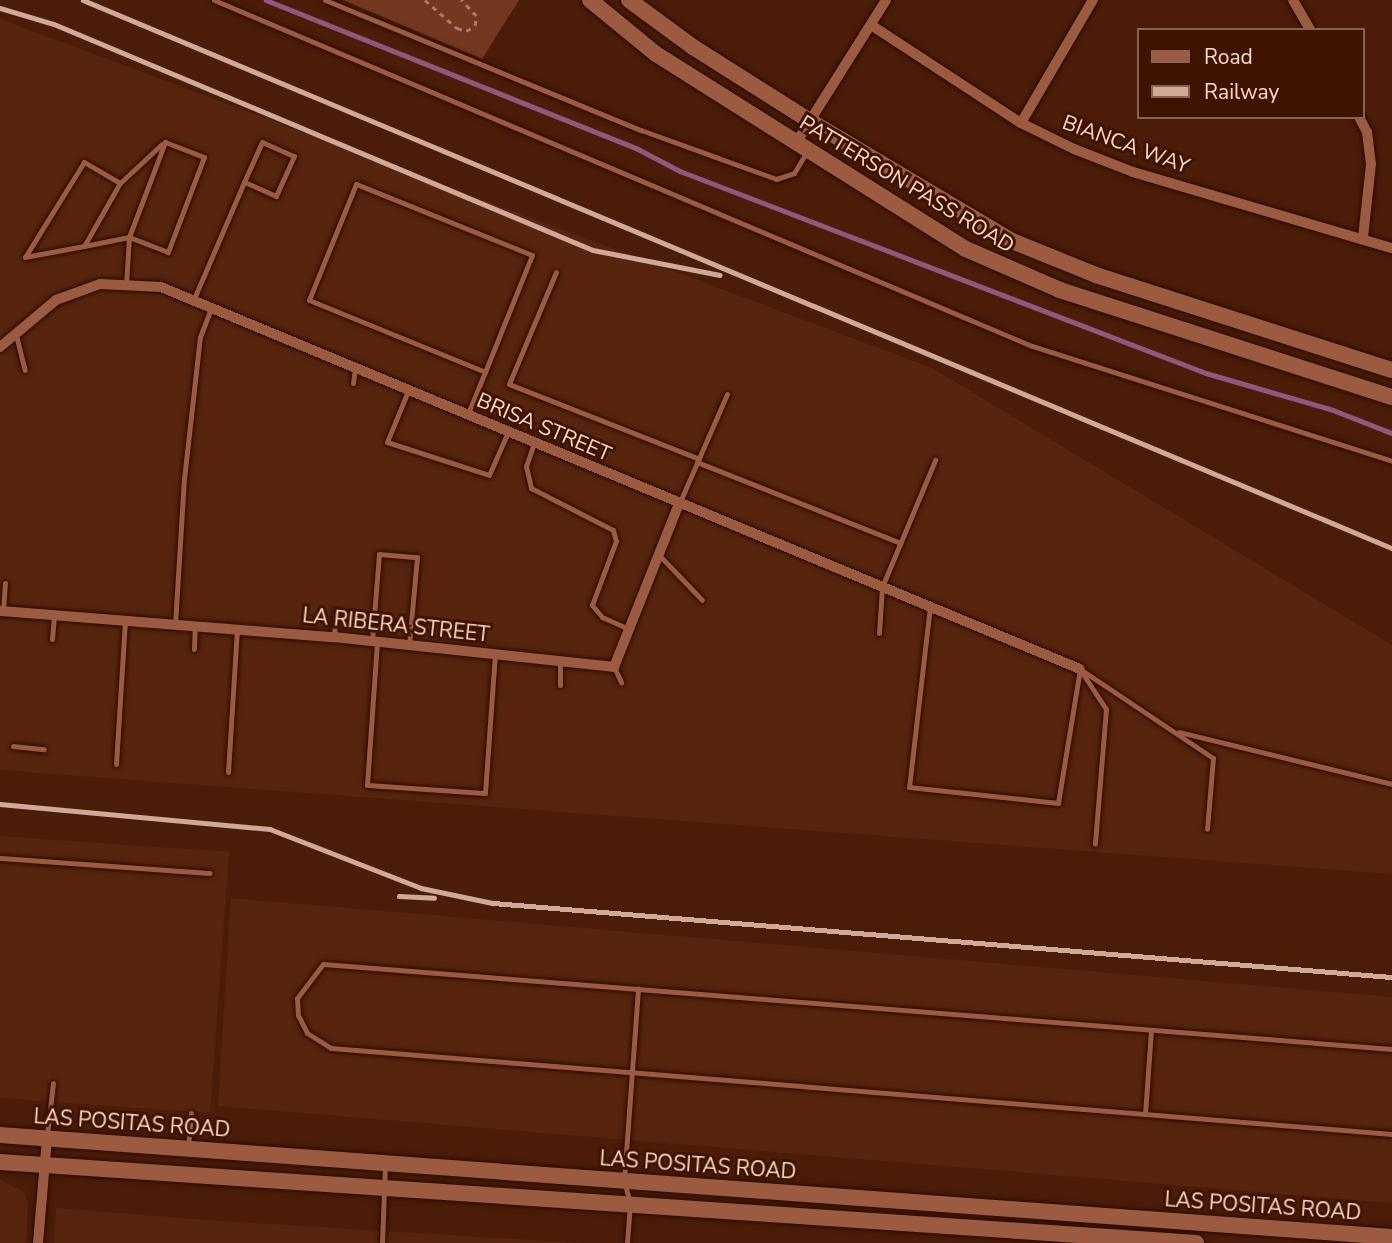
<!DOCTYPE html>
<style>
body{margin:0}
#map{position:relative;width:1392px;height:1243px;overflow:hidden;background:#4b1d09;font-family:"Nunito Sans",sans-serif}
div>[style]{position:absolute}
[style*='--x']{left:calc(var(--x)*1px);top:calc(var(--y)*1px);width:calc(var(--w)*1px);rotate:calc(var(--a)*1deg)}
.built>*{inset:0;background:#57250e}
.green>*{inset:0;background:#74381f}
.stream>*{height:4.5px;margin:-2.25px;padding:0 2.25px;transform-origin:2.25px;border-radius:2.25px;background:#93577d}
.path>*{height:2.5px;margin-top:-1.25px;transform-origin:0;background:repeating-linear-gradient(90deg,#a67c6b 0 5px,transparent 0 10px)}
.roads{filter:drop-shadow(0 0 2px #290a01) drop-shadow(0 0 2px #290a01)}
.lane>*{height:5px;margin:-2.5px;padding:0 2.5px;transform-origin:2.5px;border-radius:2.5px;background:#9c5b41}
.street>*{height:10px;margin:-5px;padding:0 5px;transform-origin:5px;border-radius:5px;background:#9c5b41}
.secondary>*{height:16px;margin:-8px;padding:0 8px;transform-origin:8px;border-radius:8px;background:#9c5b41}
.rail>*{height:4.5px;margin:-2.25px;padding:0 2.25px;transform-origin:2.25px;border-radius:2.25px;background:#d0a999}
span{translate:-50% -50%;white-space:nowrap;text-align:center;line-height:1.15;-webkit-text-stroke:6px #3f1301;paint-order:stroke}
.street-label{font-size:21px;color:#fed9ca}
.legend{position:absolute;left:1137px;top:28px;width:228px;height:91px;box-sizing:border-box;background:#3f1301;border:2px solid #8b6251;margin:0;padding:9px 12px;list-style:none;font-size:21px;color:#fed9ca}
.legend li{display:flex;align-items:center;gap:14px;height:35px}
.legend b{width:35px;border:2px solid #8b6251}
</style>
<div id="map">
<div class="built">
<i style="clip-path:polygon(0 19px,932px 368px,1392px 645px,1392px 874px,0 770px)"></i>
<i style="clip-path:polygon(0 836px,229px 852px,210px 1113px,0 1098px)"></i>
<i style="clip-path:polygon(231px 898px,1392px 997px,1392px 1203px,218px 1106px)"></i>
<i style="clip-path:polygon(0 1180px,24px 1192px,28px 1203px,26px 1243px,0 1243px)"></i>
<i style="clip-path:polygon(56px 1208px,207px 1220px,581px 1243px,54px 1243px)"></i>
</div>
<div class="green">
<i style="clip-path:polygon(343px 0,519px 0,482px 59px)"></i>
</div>
<div class="stream">
<i style="--x:266;--y:0;--w:401;--a:21.8"></i>
<i style="--x:638;--y:149;--w:47;--a:27.6"></i>
<i style="--x:680;--y:171;--w:563;--a:21.01"></i>
<i style="--x:1206;--y:373;--w:132;--a:16.2"></i>
<i style="--x:1333;--y:410;--w:63;--a:21.3"></i>
</div>
<div class="path">
<i style="--x:425;--y:0;--w:43;--a:41.2"></i>
<i style="--x:457;--y:28;--w:9;--a:18"></i>
<i style="--x:466;--y:31;--w:10;--a:-29"></i>
<i style="--x:475;--y:26;--w:10;--a:-84"></i>
<i style="--x:476;--y:16;--w:22;--a:-133"></i>
</div>
<div class="roads">
<div class="lane">
<i style="--x:214;--y:0;--w:888;--a:22.93"></i>
<i style="--x:1032;--y:346;--w:378;--a:17.7"></i>
<i style="--x:325;--y:0;--w:342;--a:22.4"></i>
<i style="--x:641;--y:130;--w:144;--a:19.9"></i>
<i style="--x:776;--y:179;--w:19;--a:-18"></i>
<i style="--x:794;--y:173;--w:23;--a:-59"></i>
<i style="--x:165;--y:142;--w:42;--a:21"></i>
<i style="--x:204;--y:157;--w:102;--a:110.8"></i>
<i style="--x:168;--y:252;--w:42;--a:-159"></i>
<i style="--x:129;--y:237;--w:102;--a:-69.2"></i>
<i style="--x:120;--y:183;--w:57;--a:-42.9"></i>
<i style="--x:84;--y:246;--w:73;--a:-60.3"></i>
<i style="--x:120;--y:183;--w:42;--a:-149.7"></i>
<i style="--x:84;--y:162;--w:112;--a:121.8"></i>
<i style="--x:25;--y:257;--w:60;--a:-10.6"></i>
<i style="--x:84;--y:246;--w:46;--a:-11.3"></i>
<i style="--x:129;--y:237;--w:48;--a:93.6"></i>
<i style="--x:556;--y:272;--w:121;--a:112.8"></i>
<i style="--x:509;--y:384;--w:204;--a:21.5"></i>
<i style="--x:193;--y:301;--w:129;--a:-66.8"></i>
<i style="--x:244;--y:182;--w:44;--a:-65.8"></i>
<i style="--x:262;--y:142;--w:35;--a:24"></i>
<i style="--x:294;--y:156;--w:44;--a:114.2"></i>
<i style="--x:276;--y:196;--w:35;--a:-156"></i>
<i style="--x:16;--y:335;--w:36;--a:76"></i>
<i style="--x:353;--y:383;--w:14;--a:-82"></i>
<i style="--x:408;--y:391;--w:55;--a:112.4"></i>
<i style="--x:387;--y:442;--w:107;--a:17.9"></i>
<i style="--x:489;--y:475;--w:47;--a:-66.2"></i>
<i style="--x:467;--y:416;--w:48;--a:-67.8"></i>
<i style="--x:485;--y:372;--w:126;--a:-68.1"></i>
<i style="--x:532;--y:255;--w:190;--a:-158"></i>
<i style="--x:356;--y:184;--w:125;--a:112.1"></i>
<i style="--x:309;--y:300;--w:190;--a:22.2"></i>
<i style="--x:534;--y:443;--w:24;--a:109"></i>
<i style="--x:526;--y:466;--w:23;--a:77"></i>
<i style="--x:531;--y:488;--w:92;--a:27.1"></i>
<i style="--x:613;--y:530;--w:11;--a:75"></i>
<i style="--x:616;--y:541;--w:68;--a:110.6"></i>
<i style="--x:592;--y:605;--w:16;--a:50"></i>
<i style="--x:602;--y:617;--w:30;--a:24"></i>
<i style="--x:697;--y:462;--w:219;--a:21.7"></i>
<i style="--x:679;--y:504;--w:120;--a:-66.4"></i>
<i style="--x:659;--y:555;--w:62;--a:46.3"></i>
<i style="--x:930;--y:606;--w:182;--a:96.6"></i>
<i style="--x:909;--y:787;--w:150;--a:6.1"></i>
<i style="--x:1058;--y:803;--w:136;--a:-80.7"></i>
<i style="--x:3;--y:611;--w:28;--a:-86"></i>
<i style="--x:175;--y:625;--w:146;--a:-86.5"></i>
<i style="--x:184;--y:479;--w:143;--a:-83.6"></i>
<i style="--x:200;--y:337;--w:30;--a:-69"></i>
<i style="--x:879;--y:633;--w:46;--a:-86.3"></i>
<i style="--x:882;--y:587;--w:138;--a:-67.3"></i>
<i style="--x:334;--y:637;--w:26;--a:-86"></i>
<i style="--x:52;--y:639;--w:24;--a:-85"></i>
<i style="--x:372;--y:641;--w:87;--a:-85.4"></i>
<i style="--x:379;--y:554;--w:38;--a:5"></i>
<i style="--x:417;--y:557;--w:88;--a:95.2"></i>
<i style="--x:377;--y:642;--w:143;--a:94"></i>
<i style="--x:367;--y:785;--w:118;--a:3.9"></i>
<i style="--x:485;--y:793;--w:139;--a:-85.9"></i>
<i style="--x:194;--y:649;--w:23;--a:-88"></i>
<i style="--x:614;--y:667;--w:17;--a:65"></i>
<i style="--x:1080;--y:669;--w:160;--a:33.8"></i>
<i style="--x:1213;--y:758;--w:71;--a:94.8"></i>
<i style="--x:1081;--y:671;--w:45;--a:56.7"></i>
<i style="--x:1106;--y:709;--w:135;--a:94.7"></i>
<i style="--x:560;--y:685;--w:24;--a:-90"></i>
<i style="--x:1179;--y:732;--w:219;--a:13.7"></i>
<i style="--x:13;--y:746;--w:31;--a:6"></i>
<i style="--x:116;--y:764;--w:143;--a:-86.4"></i>
<i style="--x:228;--y:772;--w:142;--a:-86.4"></i>
<i style="--x:0;--y:858;--w:210;--a:4.1"></i>
<i style="--x:1392;--y:1049;--w:1072;--a:-175.45"></i>
<i style="--x:323;--y:964;--w:43;--a:127.4"></i>
<i style="--x:297;--y:998;--w:17;--a:87"></i>
<i style="--x:298;--y:1015;--w:20;--a:63"></i>
<i style="--x:307;--y:1033;--w:28;--a:32"></i>
<i style="--x:331;--y:1048;--w:1064;--a:4.63"></i>
<i style="--x:1145;--y:1114;--w:84;--a:-85.9"></i>
<i style="--x:47;--y:1135;--w:52;--a:-83.4"></i>
<i style="--x:188;--y:1147;--w:34;--a:-85"></i>
<i style="--x:382;--y:1243;--w:77;--a:-87.8"></i>
<i style="--x:627;--y:1243;--w:40;--a:-85.7"></i>
<i style="--x:630;--y:1203;--w:24;--a:-105"></i>
<i style="--x:624;--y:1180;--w:192;--a:-85.8"></i>
</div>
<div class="street">
<i style="--x:1293;--y:0;--w:34;--a:60"></i>
<i style="--x:871;--y:25;--w:179;--a:33.2"></i>
<i style="--x:1021;--y:123;--w:59;--a:26.1"></i>
<i style="--x:1074;--y:149;--w:63;--a:21.3"></i>
<i style="--x:1133;--y:172;--w:270;--a:16.4"></i>
<i style="--x:1359;--y:117;--w:17;--a:62"></i>
<i style="--x:1367;--y:132;--w:32;--a:83"></i>
<i style="--x:1371;--y:164;--w:74;--a:96.2"></i>
<i style="--x:1021;--y:123;--w:143;--a:-59.7"></i>
<i style="--x:796;--y:143;--w:169;--a:-57.8"></i>
<i style="--x:0;--y:347;--w:73;--a:-40"></i>
<i style="--x:56;--y:300;--w:47;--a:-20"></i>
<i style="--x:100;--y:284;--w:61;--a:2.8"></i>
<i style="--x:161;--y:287;--w:995;--a:22.57"></i>
<i style="--x:0;--y:611;--w:335;--a:4.5"></i>
<i style="--x:334;--y:637;--w:282;--a:6.1"></i>
<i style="--x:614;--y:667;--w:175;--a:-68.3"></i>
<i style="--x:38;--y:1243;--w:105;--a:-85.1"></i>
</div>
<div class="secondary">
<i style="--x:590;--y:0;--w:85;--a:39.3"></i>
<i style="--x:656;--y:54;--w:366;--a:32.2"></i>
<i style="--x:966;--y:249;--w:103;--a:23.6"></i>
<i style="--x:1060;--y:290;--w:349;--a:17.9"></i>
<i style="--x:629;--y:0;--w:79;--a:36.3"></i>
<i style="--x:693;--y:47;--w:138;--a:32.3"></i>
<i style="--x:810;--y:121;--w:235;--a:30.7"></i>
<i style="--x:1012;--y:241;--w:91;--a:22"></i>
<i style="--x:1096;--y:275;--w:311;--a:17.8"></i>
<i style="--x:0;--y:1135;--w:1396;--a:4.19"></i>
<i style="--x:0;--y:1162;--w:1199;--a:3.87"></i>
</div>
</div>
<div class="rail">
<i style="--x:83;--y:0;--w:1419;--a:22.72"></i>
<i style="--x:0;--y:8;--w:56;--a:16.5"></i>
<i style="--x:54;--y:24;--w:584;--a:22.75"></i>
<i style="--x:593;--y:250;--w:129;--a:11.1"></i>
<i style="--x:0;--y:804;--w:271;--a:5.3"></i>
<i style="--x:270;--y:829;--w:162;--a:21.3"></i>
<i style="--x:421;--y:888;--w:74;--a:11.8"></i>
<i style="--x:493;--y:903;--w:902;--a:4.71"></i>
<i style="--x:399;--y:896;--w:35;--a:3"></i>
</div>
<div class="street-label">
<span style="left:1126px;top:144px;rotate:20deg">BIANCA WAY</span>
<span style="left:907px;top:184px;rotate:31deg">PATTERSON PASS ROAD</span>
<span style="left:544px;top:427px;rotate:23deg">BRISA STREET</span>
<span style="left:396px;top:625px;rotate:6deg">LA RIBERA STREET</span>
<span style="left:132px;top:1123px;rotate:4deg">LAS POSITAS ROAD</span>
<span style="left:698px;top:1165px;rotate:4deg">LAS POSITAS ROAD</span>
<span style="left:1263px;top:1206px;rotate:4deg">LAS POSITAS ROAD</span>
</div>
<ul class="legend">
<li><b style="height:9px;background:#9c5b41"></b>Road</li>
<li><b style="height:9px;background:#d0a999"></b>Railway</li>
</ul>
</div>
